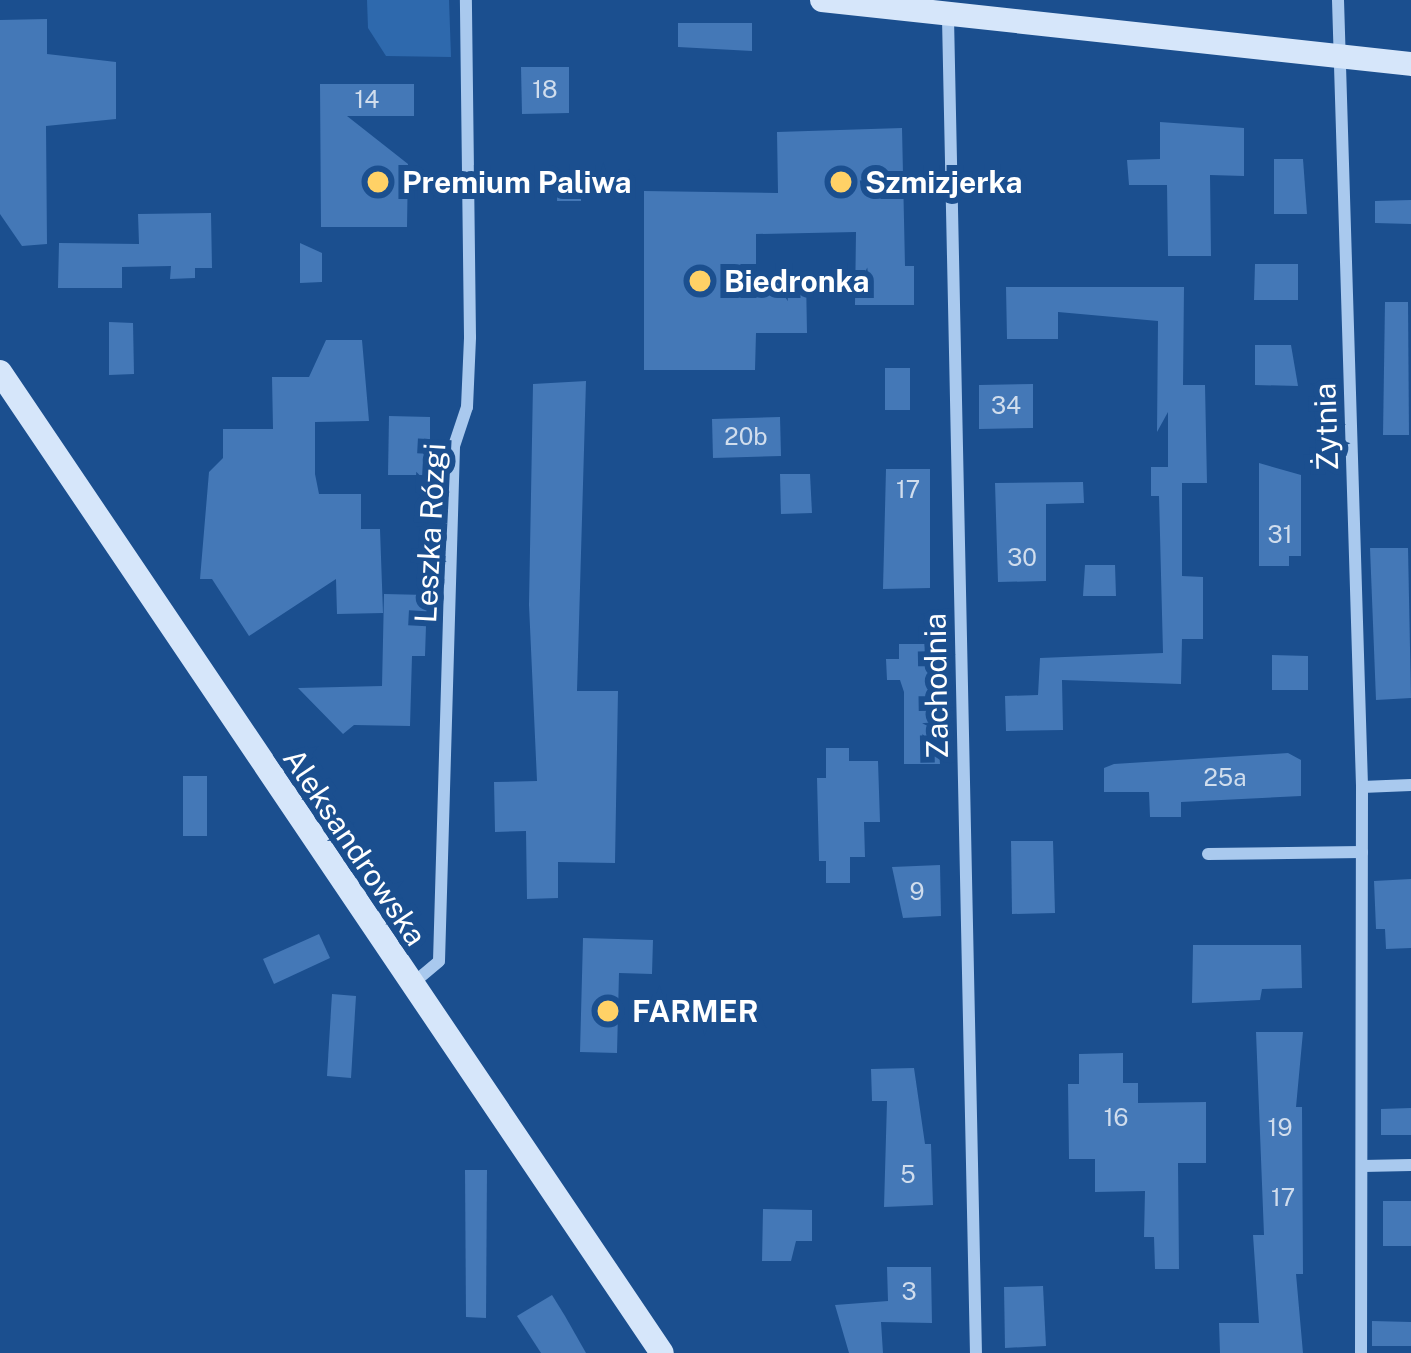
<!DOCTYPE html>
<meta charset="utf-8">
<style>
body{margin:0}
#map{position:relative;width:1411px;height:1353px;overflow:hidden;background:#1b4f8f;font-family:"Public Sans",sans-serif}
div>[style]{position:absolute}
[style*='--x']{left:calc(var(--x)*1px);top:calc(var(--y)*1px);width:calc(var(--w)*1px);rotate:calc(var(--a)*1deg)}
.green>*{inset:0;background:#2e69ad}
.building>*{inset:0;background:#4478b7}
.street>*{height:12px;margin:-6px;padding:0 6px;transform-origin:6px;border-radius:6px;background:#a9c9ee}
.secondary>*{height:24px;margin:-12px;padding:0 12px;transform-origin:12px;border-radius:12px;background:#d6e6fa}
.dots>*{width:33px;height:33px;translate:-50% -50%;box-sizing:border-box;border:6px solid #1b4f8f;border-radius:50%}
span{translate:-50% -50%;white-space:nowrap;text-align:center;line-height:1.15;-webkit-text-stroke:12px #1b4f8f;paint-order:stroke}
.number-label{font-size:24px;color:#d0dded}
.number-label span{-webkit-text-stroke-width:0}
.poi-label{font-size:30px;color:#fff;font-weight:700}
.left{translate:0 -50%;text-align:left}
.street-label{font-size:30px;color:#fff}
</style>
<div id="map">
<div class="green">
<i style="clip-path:polygon(367px 0,449px 0,451px 57px,386px 56px,368px 28px)"></i>
</div>
<div class="building">
<i style="clip-path:polygon(47px 19px,47px 54px,116px 62px,116px 119px,46px 126px,47px 244px,22px 246px,0 214px,0 20px)"></i>
<i style="clip-path:polygon(678px 23px,752px 23px,752px 51px,678px 47px)"></i>
<i style="clip-path:polygon(521px 67px,569px 67px,569px 113px,522px 114px)"></i>
<i style="clip-path:polygon(320px 84px,414px 84px,414px 116px,347px 116px,408px 164px,407px 227px,321px 227px)"></i>
<i style="clip-path:polygon(1160px 122px,1244px 128px,1244px 176px,1210px 175px,1211px 256px,1168px 256px,1167px 185px,1129px 185px,1127px 160px,1160px 159px)"></i>
<i style="clip-path:polygon(902px 128px,905px 266px,914px 266px,914px 305px,855px 305px,856px 232px,756px 234px,756px 277px,806px 277px,807px 333px,756px 333px,755px 370px,644px 370px,644px 191px,778px 193px,777px 132px)"></i>
<i style="clip-path:polygon(1274px 159px,1303px 159px,1307px 214px,1274px 214px)"></i>
<i style="clip-path:polygon(558px 176px,581px 176px,581px 201px,557px 201px)"></i>
<i style="clip-path:polygon(1411px 200px,1411px 224px,1375px 223px,1375px 201px)"></i>
<i style="clip-path:polygon(211px 213px,212px 268px,195px 268px,195px 278px,170px 279px,171px 266px,122px 267px,122px 288px,58px 288px,59px 243px,139px 244px,138px 214px)"></i>
<i style="clip-path:polygon(300px 243px,322px 253px,322px 282px,300px 283px)"></i>
<i style="clip-path:polygon(1255px 264px,1298px 264px,1298px 300px,1254px 300px)"></i>
<i style="clip-path:polygon(1006px 287px,1184px 287px,1183px 385px,1205px 385px,1207px 483px,1182px 483px,1182px 576px,1203px 577px,1203px 639px,1182px 639px,1181px 684px,1062px 680px,1063px 730px,1006px 731px,1005px 696px,1038px 695px,1040px 658px,1163px 653px,1159px 496px,1151px 496px,1151px 467px,1168px 467px,1168px 412px,1157px 432px,1158px 321px,1058px 312px,1058px 339px,1007px 339px)"></i>
<i style="clip-path:polygon(1385px 302px,1408px 302px,1409px 435px,1383px 435px)"></i>
<i style="clip-path:polygon(109px 322px,133px 323px,134px 374px,109px 375px)"></i>
<i style="clip-path:polygon(326px 340px,362px 340px,369px 421px,315px 422px,315px 474px,319px 494px,361px 494px,361px 529px,380px 529px,383px 613px,337px 614px,336px 579px,249px 636px,212px 579px,200px 579px,209px 472px,223px 458px,223px 429px,273px 429px,272px 377px,309px 377px)"></i>
<i style="clip-path:polygon(1255px 345px,1291px 345px,1298px 386px,1255px 385px)"></i>
<i style="clip-path:polygon(885px 368px,910px 368px,910px 410px,885px 410px)"></i>
<i style="clip-path:polygon(586px 381px,577px 691px,618px 691px,615px 863px,558px 862px,558px 898px,527px 899px,526px 831px,495px 832px,494px 782px,537px 781px,529px 605px,533px 384px)"></i>
<i style="clip-path:polygon(1033px 384px,1033px 428px,979px 429px,979px 385px)"></i>
<i style="clip-path:polygon(389px 416px,430px 417px,430px 475px,388px 475px)"></i>
<i style="clip-path:polygon(780px 417px,781px 456px,713px 458px,712px 419px)"></i>
<i style="clip-path:polygon(1259px 463px,1301px 475px,1301px 556px,1289px 556px,1289px 566px,1259px 566px)"></i>
<i style="clip-path:polygon(886px 469px,930px 469px,930px 588px,883px 589px)"></i>
<i style="clip-path:polygon(780px 474px,810px 474px,812px 513px,781px 514px)"></i>
<i style="clip-path:polygon(1083px 482px,1084px 503px,1046px 504px,1046px 581px,998px 582px,995px 483px)"></i>
<i style="clip-path:polygon(1370px 548px,1408px 548px,1411px 698px,1376px 700px)"></i>
<i style="clip-path:polygon(1085px 565px,1115px 565px,1116px 596px,1083px 596px)"></i>
<i style="clip-path:polygon(384px 594px,427px 595px,425px 656px,412px 656px,410px 726px,354px 725px,343px 734px,298px 688px,382px 686px)"></i>
<i style="clip-path:polygon(899px 644px,931px 644px,940px 764px,904px 764px,904px 692px,900px 680px,887px 680px,886px 659px,899px 659px)"></i>
<i style="clip-path:polygon(1272px 655px,1308px 656px,1308px 690px,1272px 690px)"></i>
<i style="clip-path:polygon(826px 748px,849px 748px,849px 761px,878px 761px,880px 822px,864px 822px,865px 857px,850px 857px,850px 883px,826px 883px,826px 861px,819px 861px,817px 778px,826px 778px)"></i>
<i style="clip-path:polygon(1288px 753px,1301px 760px,1301px 796px,1181px 802px,1181px 817px,1150px 817px,1149px 792px,1104px 792px,1104px 768px,1114px 764px)"></i>
<i style="clip-path:polygon(183px 776px,207px 776px,207px 836px,183px 836px)"></i>
<i style="clip-path:polygon(1011px 841px,1053px 841px,1055px 913px,1012px 914px)"></i>
<i style="clip-path:polygon(940px 865px,941px 916px,903px 918px,892px 867px)"></i>
<i style="clip-path:polygon(1411px 879px,1411px 948px,1386px 949px,1385px 929px,1376px 929px,1374px 881px)"></i>
<i style="clip-path:polygon(319px 934px,330px 958px,274px 984px,263px 959px)"></i>
<i style="clip-path:polygon(583px 938px,653px 940px,652px 974px,619px 973px,617px 1053px,580px 1052px)"></i>
<i style="clip-path:polygon(1193px 945px,1301px 945px,1302px 988px,1262px 989px,1260px 1000px,1192px 1003px)"></i>
<i style="clip-path:polygon(332px 994px,356px 996px,351px 1078px,327px 1076px)"></i>
<i style="clip-path:polygon(1256px 1032px,1303px 1032px,1296px 1107px,1302px 1107px,1303px 1274px,1296px 1274px,1303px 1353px,1220px 1353px,1219px 1323px,1259px 1323px,1253px 1235px,1264px 1235px)"></i>
<i style="clip-path:polygon(1123px 1053px,1123px 1083px,1138px 1083px,1138px 1103px,1206px 1102px,1206px 1163px,1178px 1163px,1179px 1269px,1155px 1269px,1154px 1237px,1144px 1237px,1145px 1191px,1095px 1192px,1095px 1159px,1069px 1159px,1068px 1084px,1079px 1084px,1079px 1054px)"></i>
<i style="clip-path:polygon(914px 1068px,925px 1144px,931px 1144px,933px 1205px,884px 1207px,887px 1101px,872px 1101px,871px 1069px)"></i>
<i style="clip-path:polygon(1411px 1108px,1411px 1135px,1381px 1135px,1381px 1109px)"></i>
<i style="clip-path:polygon(465px 1170px,487px 1170px,486px 1318px,466px 1317px)"></i>
<i style="clip-path:polygon(1383px 1201px,1411px 1201px,1411px 1246px,1383px 1246px)"></i>
<i style="clip-path:polygon(763px 1209px,812px 1210px,812px 1241px,796px 1241px,791px 1261px,762px 1261px)"></i>
<i style="clip-path:polygon(887px 1267px,931px 1267px,932px 1323px,881px 1322px,883px 1353px,849px 1353px,835px 1305px,888px 1301px)"></i>
<i style="clip-path:polygon(1043px 1286px,1046px 1346px,1005px 1348px,1004px 1287px)"></i>
<i style="clip-path:polygon(552px 1295px,565px 1316px,586px 1353px,541px 1353px,517px 1316px)"></i>
<i style="clip-path:polygon(1372px 1321px,1411px 1322px,1411px 1346px,1372px 1346px)"></i>
</div>
<div class="street">
<i style="--x:1338;--y:0;--w:787;--a:88.25"></i>
<i style="--x:1362;--y:787;--w:566;--a:90.1"></i>
<i style="--x:948;--y:18;--w:1335;--a:88.8"></i>
<i style="--x:1362;--y:787;--w:49;--a:-2.3"></i>
<i style="--x:1208;--y:854;--w:154;--a:-0.7"></i>
<i style="--x:412;--y:984;--w:35;--a:-40"></i>
<i style="--x:439;--y:961;--w:515;--a:-88.33"></i>
<i style="--x:454;--y:446;--w:41;--a:-71.6"></i>
<i style="--x:467;--y:407;--w:70;--a:-87.5"></i>
<i style="--x:470;--y:337;--w:337;--a:-90.7"></i>
<i style="--x:1363;--y:1166;--w:48;--a:-1.2"></i>
</div>
<div class="secondary">
<i style="--x:822;--y:0;--w:592;--a:6.2"></i>
<i style="--x:0;--y:372;--w:1183;--a:55.99"></i>
</div>
<div class="dots">
<i style="left:378px;top:182px;background:#ffd166"></i>
<i style="left:841px;top:182px;background:#ffd166"></i>
<i style="left:700px;top:281px;background:#ffd166"></i>
<i style="left:608px;top:1011px;background:#ffd166"></i>
</div>
<div class="number-label">
<span style="left:545px;top:90px">18</span>
<span style="left:367px;top:100px">14</span>
<span style="left:1006px;top:406px">34</span>
<span style="left:746px;top:437px">20b</span>
<span style="left:908px;top:490px">17</span>
<span style="left:1280px;top:535px">31</span>
<span style="left:1022px;top:558px">30</span>
<span style="left:1225px;top:778px">25a</span>
<span style="left:917px;top:892px">9</span>
<span style="left:1116px;top:1118px">16</span>
<span style="left:1280px;top:1128px">19</span>
<span style="left:908px;top:1175px">5</span>
<span style="left:1283px;top:1198px">17</span>
<span style="left:909px;top:1292px">3</span>
</div>
<div class="poi-label">
<span class="left" style="left:402px;top:182px">Premium Paliwa</span>
<span class="left" style="left:865px;top:182px">Szmizjerka</span>
<span class="left" style="left:724px;top:281px">Biedronka</span>
<span class="left" style="left:632px;top:1011px">FARMER</span>
</div>
<div class="street-label">
<span style="left:1326px;top:427px;rotate:-92deg">Żytnia</span>
<span style="left:430px;top:533px;rotate:-87deg">Leszka Rózgi</span>
<span style="left:936px;top:686px;rotate:-91deg">Zachodnia</span>
<span style="left:355px;top:847px;rotate:56deg">Aleksandrowska</span>
</div>
</div>
